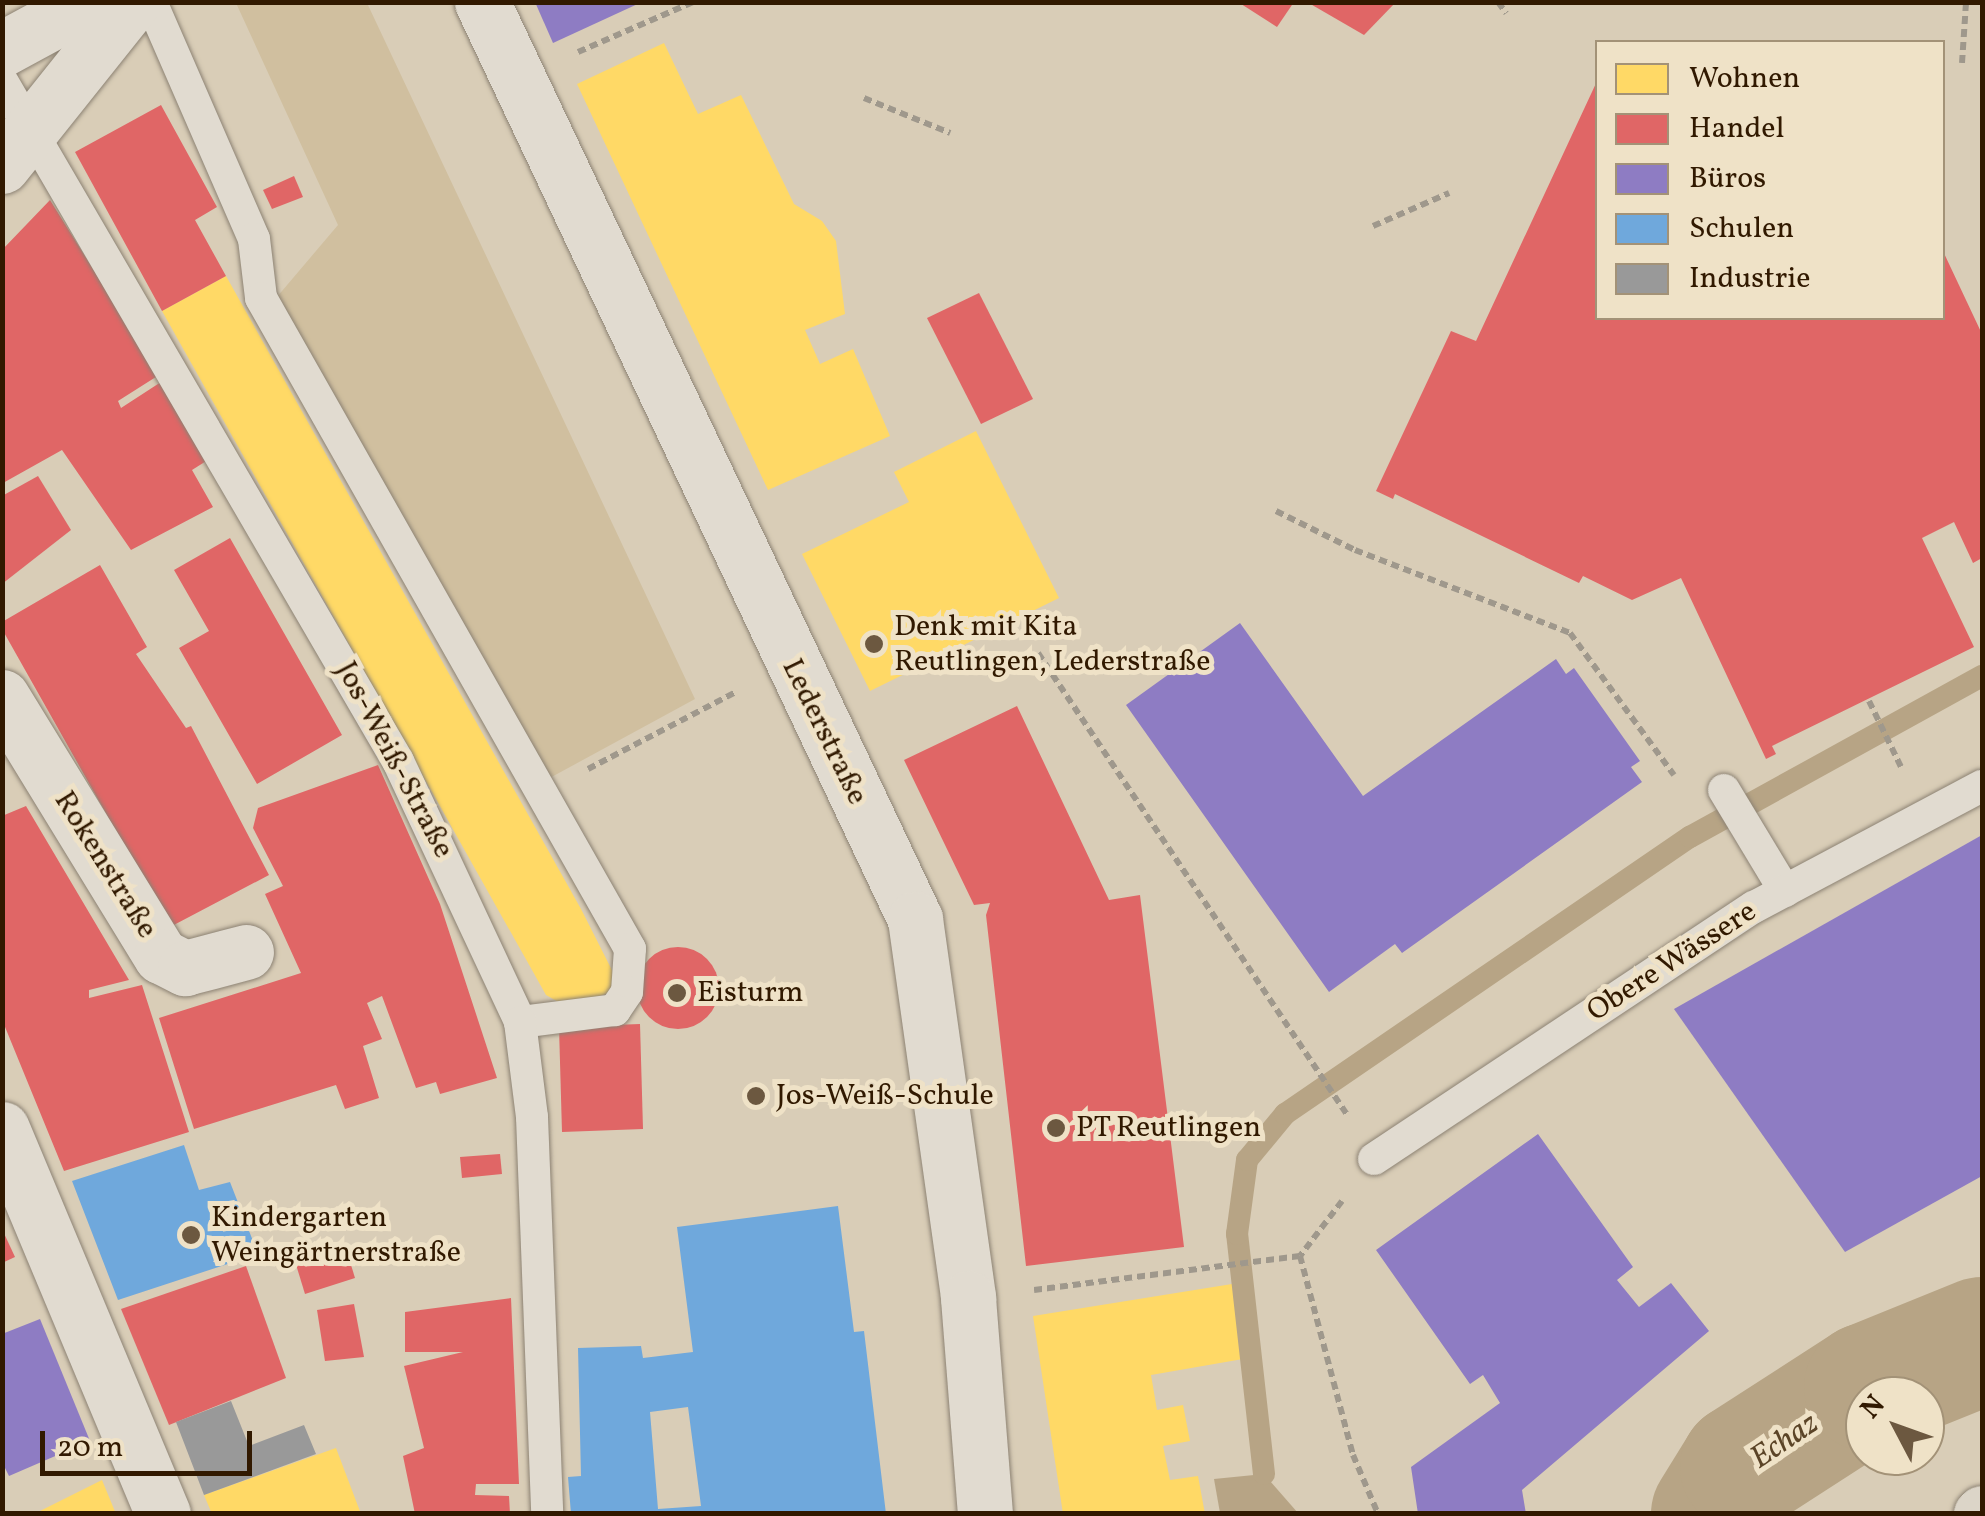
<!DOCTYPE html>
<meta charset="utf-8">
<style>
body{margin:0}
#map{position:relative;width:1985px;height:1516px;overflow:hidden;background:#d9cdb7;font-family:Vollkorn,serif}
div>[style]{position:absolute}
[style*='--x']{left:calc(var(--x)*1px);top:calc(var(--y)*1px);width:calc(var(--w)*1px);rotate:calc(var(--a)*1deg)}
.green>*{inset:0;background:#d0bf9f}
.water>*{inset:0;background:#b7a485}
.homes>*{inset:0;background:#ffd966}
.shops>*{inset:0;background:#e06666}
.round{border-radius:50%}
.offices>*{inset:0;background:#8e7cc3}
.schools>*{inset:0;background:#6fa8dc}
.industry>*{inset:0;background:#999}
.stream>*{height:22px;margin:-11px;padding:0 11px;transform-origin:11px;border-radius:11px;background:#b7a485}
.river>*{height:128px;margin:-64px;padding:0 64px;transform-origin:64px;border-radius:64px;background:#b7a485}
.path>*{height:6px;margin-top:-3px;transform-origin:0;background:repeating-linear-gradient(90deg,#9f988c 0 8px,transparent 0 13px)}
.roads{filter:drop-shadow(0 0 2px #8c8273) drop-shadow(0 0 2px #8c8273)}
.lane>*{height:32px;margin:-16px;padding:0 16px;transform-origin:16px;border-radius:16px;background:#e1dbd0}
.street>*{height:55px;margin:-27.5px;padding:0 27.5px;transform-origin:27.5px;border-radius:27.5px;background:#e1dbd0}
.primary>*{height:55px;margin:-27.5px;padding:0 27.5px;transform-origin:27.5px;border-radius:27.5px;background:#dcd5c8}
.dots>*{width:28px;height:28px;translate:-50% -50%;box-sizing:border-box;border:5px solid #efe2c7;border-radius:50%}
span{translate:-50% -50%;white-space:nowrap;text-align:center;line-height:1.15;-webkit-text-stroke:10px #efe2c7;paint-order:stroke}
.poi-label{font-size:30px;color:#311900}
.left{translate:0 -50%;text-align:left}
.street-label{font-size:30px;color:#311900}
.water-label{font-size:32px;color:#5b4427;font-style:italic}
.frame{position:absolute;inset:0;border:5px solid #311900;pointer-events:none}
.legend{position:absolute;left:1595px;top:40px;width:350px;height:280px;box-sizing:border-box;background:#efe2c7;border:2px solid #a39277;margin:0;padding:12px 18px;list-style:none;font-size:30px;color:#311900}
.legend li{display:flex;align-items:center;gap:20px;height:50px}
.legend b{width:50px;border:2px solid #a39277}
.north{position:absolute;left:1845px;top:1376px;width:100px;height:100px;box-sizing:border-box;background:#efe2c7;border:2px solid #a39277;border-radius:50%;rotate:311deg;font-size:28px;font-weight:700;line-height:40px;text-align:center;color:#311900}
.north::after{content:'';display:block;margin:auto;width:35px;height:45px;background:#6c5840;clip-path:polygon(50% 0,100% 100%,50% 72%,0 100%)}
.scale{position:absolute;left:40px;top:1431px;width:212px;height:45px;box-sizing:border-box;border:5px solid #311900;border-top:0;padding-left:12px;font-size:30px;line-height:35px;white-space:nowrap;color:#311900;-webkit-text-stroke:8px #efe2c7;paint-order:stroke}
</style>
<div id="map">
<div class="green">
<i style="clip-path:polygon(236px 3px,367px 3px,695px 699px,535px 786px,271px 304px,338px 225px)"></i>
</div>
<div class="water">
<i style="clip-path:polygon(1264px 1474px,1298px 1513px,1220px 1513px,1214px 1479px)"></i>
</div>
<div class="homes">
<i style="clip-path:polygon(664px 43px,698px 114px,741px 95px,794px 204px,822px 221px,836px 241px,845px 314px,805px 330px,820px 364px,853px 349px,890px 436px,768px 490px,577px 84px)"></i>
<i style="clip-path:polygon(226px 276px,581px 909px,621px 988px,569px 1008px,546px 995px,162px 311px)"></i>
<i style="clip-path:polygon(976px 431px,1059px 598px,870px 691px,802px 554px,909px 502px,894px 472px)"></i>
<i style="clip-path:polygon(1232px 1284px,1243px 1359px,1151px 1375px,1157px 1410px,1183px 1405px,1190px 1441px,1163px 1446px,1170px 1480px,1198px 1476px,1205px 1514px,1063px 1514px,1033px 1316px)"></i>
<i style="clip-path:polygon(336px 1448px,361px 1514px,212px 1514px,204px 1495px)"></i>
<i style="clip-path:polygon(102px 1480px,116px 1514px,34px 1514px)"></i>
</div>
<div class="shops">
<i style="clip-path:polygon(1238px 2px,1294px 2px,1277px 27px)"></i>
<i style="clip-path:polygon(1307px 2px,1396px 2px,1364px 35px)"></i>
<i style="clip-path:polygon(1598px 79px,1598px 318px,1942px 318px,1942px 249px,1982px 334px,1982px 558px,1973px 563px,1954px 522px,1922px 538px,1974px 647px,1772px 746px,1776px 754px,1766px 759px,1681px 578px,1632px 600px,1583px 576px,1579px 583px,1395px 494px,1393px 499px,1376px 491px,1451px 331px,1476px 341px)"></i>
<i style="clip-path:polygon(161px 105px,217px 207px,195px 220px,226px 276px,162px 311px,75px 152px)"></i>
<i style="clip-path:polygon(294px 176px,303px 197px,272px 209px,263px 190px)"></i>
<i style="clip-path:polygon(50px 200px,159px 375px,118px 401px,121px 408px,161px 382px,211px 458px,192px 470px,213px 507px,131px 550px,62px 450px,3px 483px,2px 250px)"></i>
<i style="clip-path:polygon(979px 293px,1033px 399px,981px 424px,927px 318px)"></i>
<i style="clip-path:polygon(38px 476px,71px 530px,2px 584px,2px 496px)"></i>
<i style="clip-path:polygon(230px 538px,342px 735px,257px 784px,179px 648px,209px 631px,174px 570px)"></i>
<i style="clip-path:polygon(100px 565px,147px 647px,136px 654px,186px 728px,191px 726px,269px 875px,170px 927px,2px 629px,2px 622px)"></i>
<i style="clip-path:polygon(1017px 706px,1109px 900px,1140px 895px,1184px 1247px,1026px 1266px,986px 915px,990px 903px,974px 905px,904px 760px)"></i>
<i style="clip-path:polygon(378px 765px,440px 904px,497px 1078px,440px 1094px,436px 1082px,416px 1088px,382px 996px,367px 1003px,382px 1039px,363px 1046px,379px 1098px,345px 1109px,336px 1085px,194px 1129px,159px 1018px,301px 973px,265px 894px,283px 886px,253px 828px,258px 808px)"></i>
<i style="clip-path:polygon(26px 806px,129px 980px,89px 990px,89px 998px,142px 985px,189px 1132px,64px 1171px,3px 1022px,2px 816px)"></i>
<i class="round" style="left:637px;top:947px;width:82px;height:82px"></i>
<i style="clip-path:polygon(640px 1024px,643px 1129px,562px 1132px,559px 1027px)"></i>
<i style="clip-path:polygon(500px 1154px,502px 1174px,462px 1178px,460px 1157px)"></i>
<i style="clip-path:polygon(2px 1229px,15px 1257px,2px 1263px)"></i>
<i style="clip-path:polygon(344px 1242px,355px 1278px,305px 1294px,294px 1258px)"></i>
<i style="clip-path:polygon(246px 1266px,286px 1378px,169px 1425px,121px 1309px)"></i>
<i style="clip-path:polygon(511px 1298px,519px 1484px,476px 1484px,475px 1495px,509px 1496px,510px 1514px,415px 1514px,403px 1456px,424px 1448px,404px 1366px,463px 1352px,405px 1352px,405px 1312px)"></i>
<i style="clip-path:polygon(354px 1304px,364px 1357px,325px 1361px,317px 1310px)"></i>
</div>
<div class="offices">
<i style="clip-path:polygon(535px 2px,642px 2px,553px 43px)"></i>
<i style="clip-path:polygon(1240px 623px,1363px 796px,1556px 659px,1566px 674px,1574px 668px,1640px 761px,1631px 767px,1642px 782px,1402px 953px,1395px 944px,1329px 992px,1126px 705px)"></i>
<i style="clip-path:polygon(1982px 835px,1982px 1176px,1845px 1252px,1674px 1009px)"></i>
<i style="clip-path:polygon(1538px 1134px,1633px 1267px,1617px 1280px,1639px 1307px,1671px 1283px,1709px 1331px,1522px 1490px,1526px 1514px,1418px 1514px,1411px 1467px,1500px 1403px,1483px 1375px,1470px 1384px,1376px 1250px)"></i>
<i style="clip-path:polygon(40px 1319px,90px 1441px,9px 1476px,2px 1462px,2px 1334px)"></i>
</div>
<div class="schools">
<i style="clip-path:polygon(184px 1145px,199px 1190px,230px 1182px,258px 1254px,118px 1300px,72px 1181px)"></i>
<i style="clip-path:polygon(evenodd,838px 1206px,854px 1332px,864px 1331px,886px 1514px,571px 1514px,568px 1477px,581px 1476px,578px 1348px,641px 1346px,643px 1358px,693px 1352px,677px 1227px,838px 1206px,688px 1407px,701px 1506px,658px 1509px,650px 1412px,688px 1407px)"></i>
</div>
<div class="industry">
<i style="clip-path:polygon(231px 1401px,249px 1446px,304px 1425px,316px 1454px,204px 1495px,176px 1422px)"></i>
</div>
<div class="stream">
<i style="--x:1264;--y:1474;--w:242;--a:-96.4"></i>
<i style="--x:1237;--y:1234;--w:75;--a:-82.3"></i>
<i style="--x:1247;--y:1160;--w:60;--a:-50.4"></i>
<i style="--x:1285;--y:1114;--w:491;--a:-34.4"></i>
<i style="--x:1690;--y:837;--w:333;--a:-28.9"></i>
</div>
<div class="river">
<i style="--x:1715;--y:1514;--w:55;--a:-58.3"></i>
<i style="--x:1744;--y:1467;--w:148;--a:-32.8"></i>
<i style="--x:1868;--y:1387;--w:123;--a:-22"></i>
</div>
<div class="path">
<i style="--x:1498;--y:2;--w:14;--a:54"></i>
<i style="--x:578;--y:52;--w:125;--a:-23.5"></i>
<i style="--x:1962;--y:63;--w:61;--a:-86.2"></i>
<i style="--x:864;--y:98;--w:93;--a:22.1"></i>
<i style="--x:1373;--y:226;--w:83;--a:-23.5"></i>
<i style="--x:1276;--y:511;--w:88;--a:26.3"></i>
<i style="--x:1355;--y:550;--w:230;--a:21.1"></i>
<i style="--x:1570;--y:633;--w:176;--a:53.8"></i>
<i style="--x:1038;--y:653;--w:557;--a:56.2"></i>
<i style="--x:1869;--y:701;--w:73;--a:64.1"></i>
<i style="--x:588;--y:769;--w:167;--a:-27.5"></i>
<i style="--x:1342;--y:1201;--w:69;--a:127.4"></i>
<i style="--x:1300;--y:1256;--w:206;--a:75.1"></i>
<i style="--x:1353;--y:1455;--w:64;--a:67"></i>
<i style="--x:1034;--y:1290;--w:268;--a:-7.3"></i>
</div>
<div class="roads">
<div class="lane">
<i style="--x:151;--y:2;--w:258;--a:66.5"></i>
<i style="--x:254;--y:239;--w:59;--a:83.2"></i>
<i style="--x:261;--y:298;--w:748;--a:60.45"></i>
<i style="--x:630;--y:949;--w:43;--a:94"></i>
<i style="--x:627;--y:992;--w:22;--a:124"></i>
<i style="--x:615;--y:1010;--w:96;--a:172.8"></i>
<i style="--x:2;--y:81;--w:787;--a:59.79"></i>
<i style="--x:398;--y:761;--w:288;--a:64.9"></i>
<i style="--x:520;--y:1022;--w:96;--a:82.8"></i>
<i style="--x:532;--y:1117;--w:397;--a:87.8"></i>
<i style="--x:1724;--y:790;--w:118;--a:58.9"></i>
<i style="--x:1374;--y:1159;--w:456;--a:-33.6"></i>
<i style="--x:1754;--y:907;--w:258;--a:-28"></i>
</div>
<div class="street">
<i style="--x:482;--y:2;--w:1014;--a:64.72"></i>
<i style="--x:915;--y:919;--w:383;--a:82"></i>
<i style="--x:968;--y:1298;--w:217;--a:85.5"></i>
<i style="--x:2;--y:49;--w:99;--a:-28.4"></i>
<i style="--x:2;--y:166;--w:210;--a:-51.4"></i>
<i style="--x:2;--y:697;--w:304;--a:58.5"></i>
<i style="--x:161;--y:956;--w:27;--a:27"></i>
<i style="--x:185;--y:968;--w:63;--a:-14.7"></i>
<i style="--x:2;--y:1129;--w:417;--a:67.3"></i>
</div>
<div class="primary">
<i style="--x:1981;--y:1514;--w:1;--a:-45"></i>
</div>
</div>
<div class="dots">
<i style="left:874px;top:644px;background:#6c5840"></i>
<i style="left:677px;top:993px;background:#6c5840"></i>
<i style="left:756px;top:1096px;background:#6c5840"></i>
<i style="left:1056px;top:1128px;background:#6c5840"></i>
<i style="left:191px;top:1235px;background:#6c5840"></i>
</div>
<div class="poi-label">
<span class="left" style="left:894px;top:644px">Denk mit Kita<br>Reutlingen, Lederstraße</span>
<span class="left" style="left:697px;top:993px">Eisturm</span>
<span class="left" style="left:776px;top:1096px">Jos-Weiß-Schule</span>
<span class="left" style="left:1076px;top:1128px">PT Reutlingen</span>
<span class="left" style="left:211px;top:1235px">Kindergarten<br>Weingärtnerstraße</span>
</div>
<div class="street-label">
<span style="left:824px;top:732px;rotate:64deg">Lederstraße</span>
<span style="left:394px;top:760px;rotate:62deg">Jos-Weiß-Straße</span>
<span style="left:105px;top:865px;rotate:58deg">Rokenstraße</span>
<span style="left:1672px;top:962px;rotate:-33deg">Obere Wässere</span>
</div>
<div class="water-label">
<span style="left:1785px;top:1442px;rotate:-34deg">Echaz</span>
</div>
<div class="frame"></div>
<ul class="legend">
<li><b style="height:28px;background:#ffd966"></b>Wohnen</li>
<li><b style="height:28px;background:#e06666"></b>Handel</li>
<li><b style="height:28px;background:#8e7cc3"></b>Büros</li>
<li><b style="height:28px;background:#6fa8dc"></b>Schulen</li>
<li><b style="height:28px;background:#999"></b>Industrie</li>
</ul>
<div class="north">N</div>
<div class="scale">20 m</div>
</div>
